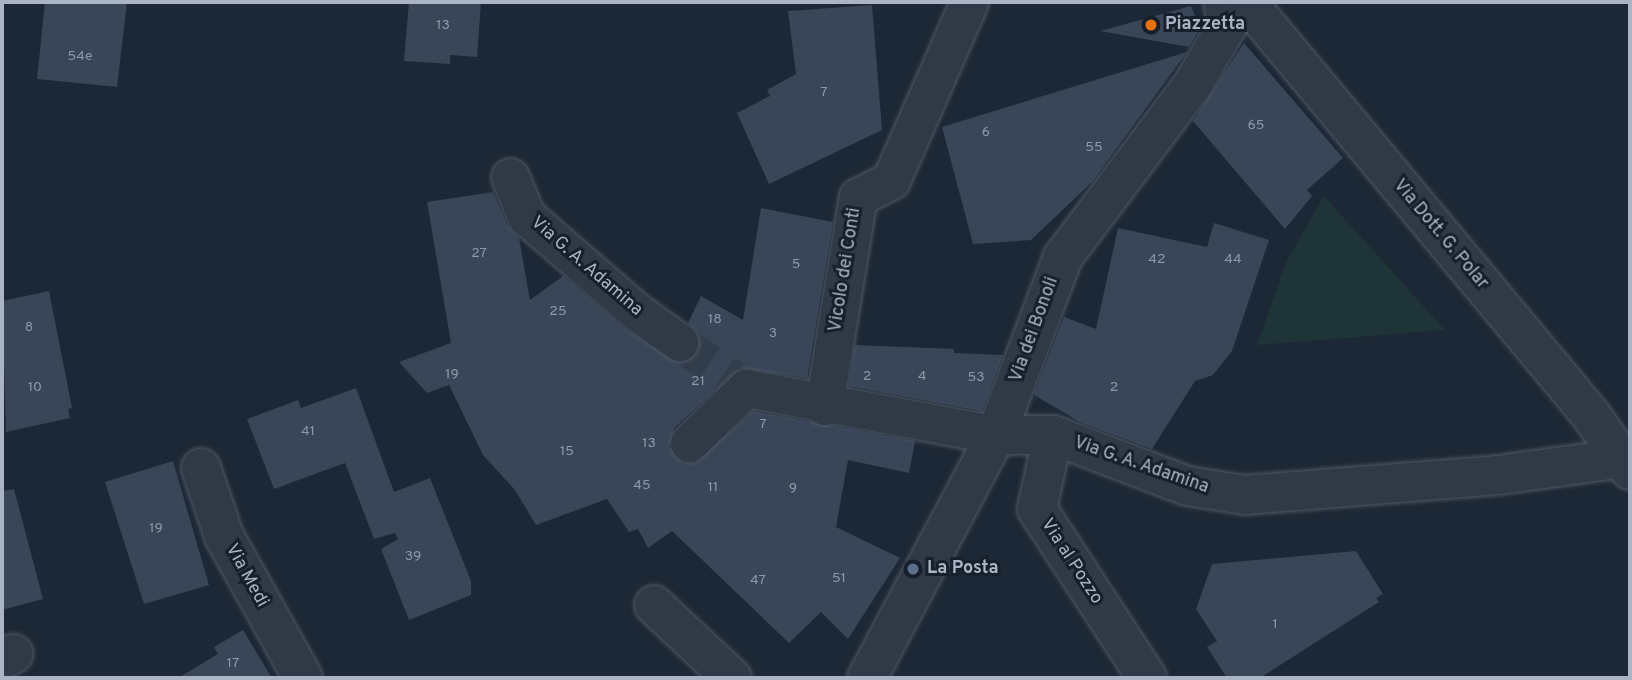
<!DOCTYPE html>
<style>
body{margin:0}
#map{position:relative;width:1632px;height:680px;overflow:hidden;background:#1d2836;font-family:Overpass,sans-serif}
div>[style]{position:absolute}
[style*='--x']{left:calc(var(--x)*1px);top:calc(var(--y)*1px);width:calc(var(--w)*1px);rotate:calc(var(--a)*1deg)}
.green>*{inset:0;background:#1f3437}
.building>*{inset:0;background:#384658}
.pedestrian-tunnel>*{height:37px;margin-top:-18.5px;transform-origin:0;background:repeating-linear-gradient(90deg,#323d4b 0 37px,transparent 0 55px)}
.roads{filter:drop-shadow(0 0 2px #4e5765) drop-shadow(0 0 2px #4e5765)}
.pedestrian>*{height:37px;margin:-18.5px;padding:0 18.5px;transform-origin:18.5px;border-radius:18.5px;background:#303a47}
.minor>*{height:38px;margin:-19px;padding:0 19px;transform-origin:19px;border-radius:19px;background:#303a47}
.tertiary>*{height:38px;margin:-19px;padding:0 19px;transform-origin:19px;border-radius:19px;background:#303a47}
.dots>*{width:19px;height:19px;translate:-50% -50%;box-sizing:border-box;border:4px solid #161f2b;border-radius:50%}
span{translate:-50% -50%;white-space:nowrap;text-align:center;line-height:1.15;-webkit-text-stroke:6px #161f2b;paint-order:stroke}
.number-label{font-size:14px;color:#8e98aa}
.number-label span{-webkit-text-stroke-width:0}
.poi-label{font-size:18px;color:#aab4c5;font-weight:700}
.left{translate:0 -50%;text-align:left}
.street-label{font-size:18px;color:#aab4c5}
.frame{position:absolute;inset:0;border:4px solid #aab4c5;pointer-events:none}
</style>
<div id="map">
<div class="green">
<i style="clip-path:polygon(1324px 196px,1445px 330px,1257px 345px,1287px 260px)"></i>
</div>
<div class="building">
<i style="clip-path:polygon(45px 2px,127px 2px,117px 87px,37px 79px)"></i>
<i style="clip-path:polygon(409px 2px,481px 2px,477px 57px,450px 55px,450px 64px,404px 61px)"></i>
<i style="clip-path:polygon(872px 5px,882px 130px,769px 184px,737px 113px,770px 96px,767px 90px,796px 74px,788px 11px)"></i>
<i style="clip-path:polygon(1191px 6px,1200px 28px,1189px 47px,1100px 31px)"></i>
<i style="clip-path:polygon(1244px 43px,1343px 158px,1307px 190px,1312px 196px,1285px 229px,1193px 121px)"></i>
<i style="clip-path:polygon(1187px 52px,1092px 182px,1031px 240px,973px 244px,942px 127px)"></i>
<i style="clip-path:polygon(493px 192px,507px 225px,519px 238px,530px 300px,563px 276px,625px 329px,678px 363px,696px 355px,700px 345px,698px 333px,688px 323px,701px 296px,743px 320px,761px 208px,833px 222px,807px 378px,739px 368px,674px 428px,669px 447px,683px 463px,695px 463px,753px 411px,915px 441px,909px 473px,848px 460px,836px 527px,900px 558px,848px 639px,821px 612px,789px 643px,672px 531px,648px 548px,638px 529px,629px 532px,607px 499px,536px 525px,515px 490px,483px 455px,449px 385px,427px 393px,399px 362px,451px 343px,427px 202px)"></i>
<i style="clip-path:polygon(1214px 223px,1269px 240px,1232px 351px,1213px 375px,1195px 381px,1152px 449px,1080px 422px,1034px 395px,1064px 317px,1096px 329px,1118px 228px,1207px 247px)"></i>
<i style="clip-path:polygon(49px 291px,72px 408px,68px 409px,70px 418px,6px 432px,2px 301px)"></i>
<i style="clip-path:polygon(855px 345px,954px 349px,954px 353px,1003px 355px,982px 411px,849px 386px)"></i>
<i style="clip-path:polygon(356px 388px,394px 492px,430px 478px,471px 581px,471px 595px,409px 620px,381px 549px,398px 539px,395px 533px,374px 539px,345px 463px,274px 489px,247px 419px,298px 400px,301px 408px)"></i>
<i style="clip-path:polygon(173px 461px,209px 585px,144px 604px,105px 482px)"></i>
<i style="clip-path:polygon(14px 489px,43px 599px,2px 610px,2px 491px)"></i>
<i style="clip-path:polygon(1356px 551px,1383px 594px,1376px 598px,1379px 602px,1260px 678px,1227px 678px,1207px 647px,1217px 641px,1196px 609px,1212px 564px)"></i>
<i style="clip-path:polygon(243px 630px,272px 678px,178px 678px,218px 654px,214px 647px)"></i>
</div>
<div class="pedestrian-tunnel">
<i style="--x:679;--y:342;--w:66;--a:33.9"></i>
</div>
<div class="roads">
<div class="pedestrian">
<i style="--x:510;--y:177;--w:42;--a:67.7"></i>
<i style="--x:526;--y:216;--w:147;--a:40.9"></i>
<i style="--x:637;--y:312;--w:52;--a:35.5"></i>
<i style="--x:824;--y:406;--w:212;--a:-80.8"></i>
<i style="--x:858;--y:197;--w:37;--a:-27"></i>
<i style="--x:891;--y:180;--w:194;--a:-66.3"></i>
<i style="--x:689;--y:443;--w:79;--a:-44"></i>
<i style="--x:746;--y:388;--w:254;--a:10.6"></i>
</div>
<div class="minor">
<i style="--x:996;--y:435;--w:57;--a:0"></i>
<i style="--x:1053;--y:435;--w:143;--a:20.8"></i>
<i style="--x:1187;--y:486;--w:59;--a:8.8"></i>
<i style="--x:1245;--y:495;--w:254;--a:-4.5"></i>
<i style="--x:1498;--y:475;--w:127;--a:-7.7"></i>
<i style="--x:1053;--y:435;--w:76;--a:102.2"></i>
<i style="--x:1037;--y:509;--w:202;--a:56.9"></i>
<i style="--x:201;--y:468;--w:72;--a:71.3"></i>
<i style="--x:224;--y:536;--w:162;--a:60.9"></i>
<i style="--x:654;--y:605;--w:107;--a:43.1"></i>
<i style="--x:2;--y:660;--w:13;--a:-29"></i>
<i style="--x:867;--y:678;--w:275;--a:-62"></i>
<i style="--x:996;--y:435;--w:190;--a:-69.4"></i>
<i style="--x:1063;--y:257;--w:214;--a:-53"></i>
<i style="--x:1192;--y:86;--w:69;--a:-59.7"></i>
<i style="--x:1227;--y:26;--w:24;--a:-99"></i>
</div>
<div class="tertiary">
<i style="--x:1247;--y:2;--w:536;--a:50.22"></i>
<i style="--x:1590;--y:414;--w:69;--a:54.5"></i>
</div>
</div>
<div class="dots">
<i style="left:1151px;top:25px;background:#e8710a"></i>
<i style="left:913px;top:569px;background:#5c6f8a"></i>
</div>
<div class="number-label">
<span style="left:443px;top:26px">13</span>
<span style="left:80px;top:57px">54e</span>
<span style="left:824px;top:93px">7</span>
<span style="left:1256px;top:126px">65</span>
<span style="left:986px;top:133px">6</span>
<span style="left:1094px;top:148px">55</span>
<span style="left:479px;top:254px">27</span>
<span style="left:1157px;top:260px">42</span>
<span style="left:1233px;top:260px">44</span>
<span style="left:796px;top:265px">5</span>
<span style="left:558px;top:312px">25</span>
<span style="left:715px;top:320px">18</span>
<span style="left:29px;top:328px">8</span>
<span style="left:773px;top:334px">3</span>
<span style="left:452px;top:375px">19</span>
<span style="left:867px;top:377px">2</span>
<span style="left:922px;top:377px">4</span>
<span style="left:976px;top:378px">53</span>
<span style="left:698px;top:382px">21</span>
<span style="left:35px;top:388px">10</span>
<span style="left:1114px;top:388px">2</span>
<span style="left:763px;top:425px">7</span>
<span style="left:308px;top:432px">41</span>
<span style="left:649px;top:444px">13</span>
<span style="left:567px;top:452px">15</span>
<span style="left:642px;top:486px">45</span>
<span style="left:713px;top:488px">11</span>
<span style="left:793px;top:489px">9</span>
<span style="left:156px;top:529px">19</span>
<span style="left:413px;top:557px">39</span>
<span style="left:839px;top:579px">51</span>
<span style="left:758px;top:581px">47</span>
<span style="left:1275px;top:625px">1</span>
<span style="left:233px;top:664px">17</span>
</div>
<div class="poi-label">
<span class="left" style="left:1165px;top:25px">Piazzetta</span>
<span class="left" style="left:927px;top:569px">La Posta</span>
</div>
<div class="street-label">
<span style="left:1440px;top:235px;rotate:50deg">Via Dott. G. Polar</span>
<span style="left:586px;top:267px;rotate:41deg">Via G. A. Adamina</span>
<span style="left:846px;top:270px;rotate:-81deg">Vicolo dei Conti</span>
<span style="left:1035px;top:330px;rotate:-70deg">Via dei Bonoli</span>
<span style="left:1141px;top:466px;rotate:19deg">Via G. A. Adamina</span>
<span style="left:1071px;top:562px;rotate:57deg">Via al Pozzo</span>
<span style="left:246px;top:576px;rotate:61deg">Via Medi</span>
</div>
<div class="frame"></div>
</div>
